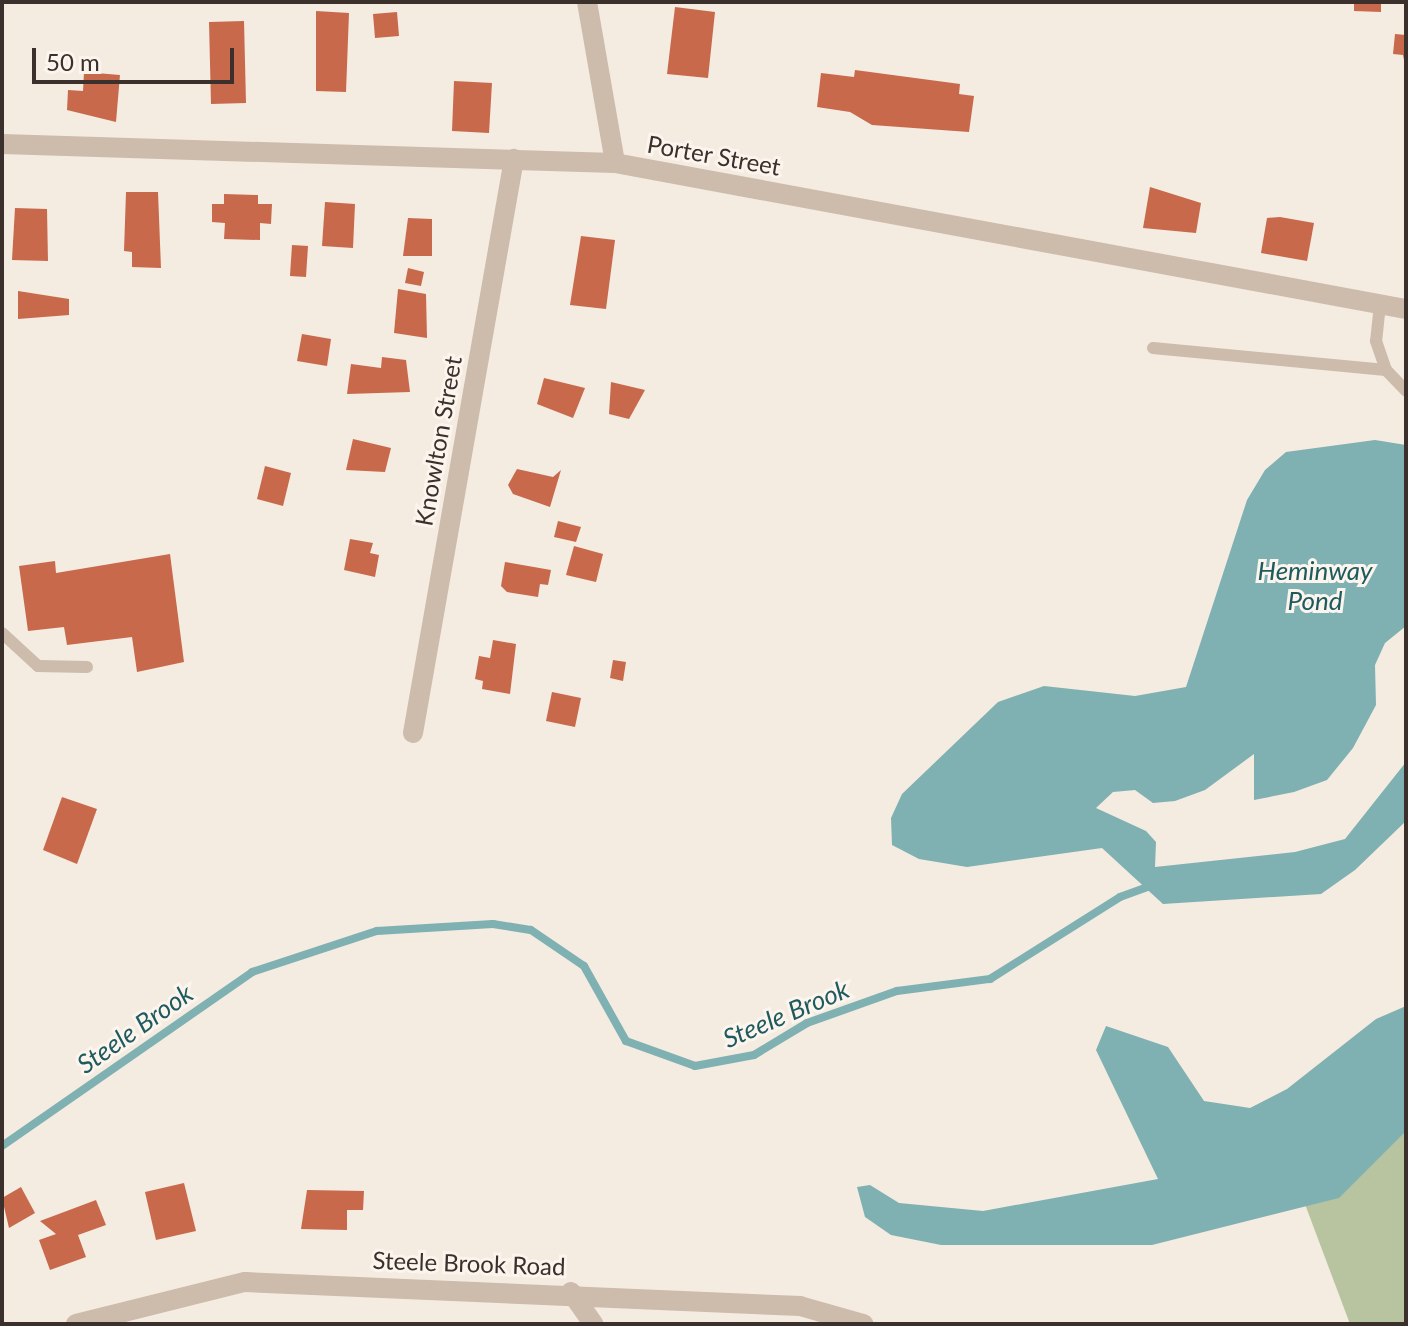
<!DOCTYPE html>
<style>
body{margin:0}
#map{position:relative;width:1408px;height:1326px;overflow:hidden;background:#f4ebe1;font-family:Lato,sans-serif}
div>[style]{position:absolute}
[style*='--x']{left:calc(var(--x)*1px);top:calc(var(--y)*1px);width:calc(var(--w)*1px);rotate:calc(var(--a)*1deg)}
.green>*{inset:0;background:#b8c4a0}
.water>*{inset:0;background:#7fb0b2}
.stream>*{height:8px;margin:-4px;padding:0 4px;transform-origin:4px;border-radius:4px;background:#7fb0b2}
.building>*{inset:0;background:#c8694b}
.lane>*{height:12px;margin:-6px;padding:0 6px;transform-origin:6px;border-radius:6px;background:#cdbbac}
.street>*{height:20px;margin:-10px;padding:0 10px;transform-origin:10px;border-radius:10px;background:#cdbbac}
span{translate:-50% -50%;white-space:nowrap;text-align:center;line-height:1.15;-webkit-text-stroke:6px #fbf5ee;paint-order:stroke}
.street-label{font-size:24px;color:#3b302b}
.water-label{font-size:26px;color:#1f5a5e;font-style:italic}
.frame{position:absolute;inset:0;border:4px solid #3b302b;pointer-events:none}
.scale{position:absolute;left:32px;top:48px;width:202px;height:36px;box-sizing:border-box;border:4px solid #3b302b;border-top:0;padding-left:10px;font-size:24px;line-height:28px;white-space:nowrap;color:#3b302b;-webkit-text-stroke:6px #fbf5ee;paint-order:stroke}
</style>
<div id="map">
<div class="green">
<i style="clip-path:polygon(1406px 1074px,1406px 1324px,1350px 1324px,1285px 1151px)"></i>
</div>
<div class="water">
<i style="clip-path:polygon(1375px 440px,1406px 445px,1406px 626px,1385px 643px,1375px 665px,1376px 705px,1353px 748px,1327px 780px,1294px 792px,1254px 800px,1254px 754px,1205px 790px,1175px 801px,1153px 803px,1135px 790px,1113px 792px,1096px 808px,1146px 831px,1156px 842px,1155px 867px,1295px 852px,1345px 839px,1406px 762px,1406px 821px,1355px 870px,1321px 894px,1163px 904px,1102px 848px,967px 867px,919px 859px,892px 845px,891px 818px,902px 794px,998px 702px,1044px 686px,1135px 696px,1186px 687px,1247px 500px,1265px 470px,1286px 452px)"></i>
<i style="clip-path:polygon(1406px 1006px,1406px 1131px,1339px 1198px,1152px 1245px,941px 1245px,891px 1235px,865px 1217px,857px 1187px,870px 1185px,899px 1203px,983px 1211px,1158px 1179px,1096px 1050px,1106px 1026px,1168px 1047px,1204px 1101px,1250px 1108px,1287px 1089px,1376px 1019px)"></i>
</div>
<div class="stream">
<i style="--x:2;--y:1146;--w:305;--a:-34.8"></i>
<i style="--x:252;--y:972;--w:132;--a:-18.2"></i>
<i style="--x:377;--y:931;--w:116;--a:-3.5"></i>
<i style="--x:493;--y:924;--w:38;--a:9"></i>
<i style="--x:531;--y:930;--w:64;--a:34.2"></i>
<i style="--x:584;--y:966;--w:86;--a:60.8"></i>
<i style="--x:626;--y:1041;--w:73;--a:19.9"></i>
<i style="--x:695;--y:1066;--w:60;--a:-10.6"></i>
<i style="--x:754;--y:1055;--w:62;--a:-31.1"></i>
<i style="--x:807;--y:1023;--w:96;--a:-19.6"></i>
<i style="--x:897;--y:991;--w:94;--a:-7.4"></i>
<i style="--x:990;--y:979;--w:154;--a:-32.2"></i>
<i style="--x:1120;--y:897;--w:38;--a:-20"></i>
</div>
<div class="building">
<i style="clip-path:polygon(1354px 2px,1381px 2px,1381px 12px,1354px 11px)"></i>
<i style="clip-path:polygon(675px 7px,715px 12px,708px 78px,667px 74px)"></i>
<i style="clip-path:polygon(316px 11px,349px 13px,346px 92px,316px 91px)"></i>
<i style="clip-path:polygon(397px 12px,399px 36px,375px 38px,373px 14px)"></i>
<i style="clip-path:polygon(244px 21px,246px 103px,211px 104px,209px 22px)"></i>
<i style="clip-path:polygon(1395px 34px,1406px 35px,1406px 70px,1403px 55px,1393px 54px)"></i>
<i style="clip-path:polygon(855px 70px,960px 84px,959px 94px,974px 96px,969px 132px,872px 125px,850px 112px,817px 107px,821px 73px,854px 77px)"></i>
<i style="clip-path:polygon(84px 72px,120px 75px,116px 122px,67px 110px,68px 90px,83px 91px)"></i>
<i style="clip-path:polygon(454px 81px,492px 83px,489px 133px,452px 131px)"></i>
<i style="clip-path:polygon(1150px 187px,1201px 203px,1196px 233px,1143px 228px)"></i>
<i style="clip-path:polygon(126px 192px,158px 192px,161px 268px,132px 267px,132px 252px,124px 251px)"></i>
<i style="clip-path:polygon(224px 194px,258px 195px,258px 204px,272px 204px,271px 224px,260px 223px,260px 240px,224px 239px,225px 223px,212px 222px,212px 204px,224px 204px)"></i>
<i style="clip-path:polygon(325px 202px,355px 204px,353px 248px,322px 246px)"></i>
<i style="clip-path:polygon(15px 208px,47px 209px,48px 261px,12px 260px)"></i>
<i style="clip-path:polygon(1280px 217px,1314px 223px,1307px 261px,1261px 253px,1267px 218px)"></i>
<i style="clip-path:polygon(408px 218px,432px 219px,432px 256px,403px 256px)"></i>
<i style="clip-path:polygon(581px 236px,615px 240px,606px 309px,570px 305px)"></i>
<i style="clip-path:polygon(292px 245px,308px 246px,306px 277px,290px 276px)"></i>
<i style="clip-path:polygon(408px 268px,424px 272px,421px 286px,405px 283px)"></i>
<i style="clip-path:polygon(398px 289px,426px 294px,427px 338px,394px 333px)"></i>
<i style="clip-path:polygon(18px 291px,69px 299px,69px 315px,18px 319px)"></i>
<i style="clip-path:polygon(302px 334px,331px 339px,327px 366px,297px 361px)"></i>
<i style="clip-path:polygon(382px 357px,406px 360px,410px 392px,347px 394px,351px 364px,381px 368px)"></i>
<i style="clip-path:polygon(544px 378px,585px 388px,573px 418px,537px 404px)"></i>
<i style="clip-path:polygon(611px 382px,645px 390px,629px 419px,609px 414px)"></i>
<i style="clip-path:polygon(353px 439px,391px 448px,385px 472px,346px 470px)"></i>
<i style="clip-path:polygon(265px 466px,291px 473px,283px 506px,257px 499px)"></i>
<i style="clip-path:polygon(517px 469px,553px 477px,561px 470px,550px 507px,513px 494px,508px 485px)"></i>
<i style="clip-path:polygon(558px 521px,581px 527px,576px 542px,554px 537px)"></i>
<i style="clip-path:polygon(350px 539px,373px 543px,370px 553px,379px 555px,375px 577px,344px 570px)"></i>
<i style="clip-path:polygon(574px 546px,603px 554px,596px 582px,566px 575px)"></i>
<i style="clip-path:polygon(170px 554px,184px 662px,137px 672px,132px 637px,67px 645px,64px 627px,28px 631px,19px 566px,55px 561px,56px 573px)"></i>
<i style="clip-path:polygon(505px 562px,551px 570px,548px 585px,540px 584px,538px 597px,507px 592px,501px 586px)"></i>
<i style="clip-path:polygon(493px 640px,516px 644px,510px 694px,482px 689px,483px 681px,475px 679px,479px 656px,490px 658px)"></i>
<i style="clip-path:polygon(613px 660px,626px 662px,623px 681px,610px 678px)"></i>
<i style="clip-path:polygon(552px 692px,581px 698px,575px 727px,546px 721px)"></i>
<i style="clip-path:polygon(62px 797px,97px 809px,77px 864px,43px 850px)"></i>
<i style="clip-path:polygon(184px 1183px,196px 1231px,156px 1240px,145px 1192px)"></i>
<i style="clip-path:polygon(21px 1187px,35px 1213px,9px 1228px,2px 1198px)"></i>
<i style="clip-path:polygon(307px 1190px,364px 1191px,363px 1210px,347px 1210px,347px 1230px,301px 1229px)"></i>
<i style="clip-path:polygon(96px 1200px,106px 1225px,78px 1235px,86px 1257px,50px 1270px,39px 1240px,56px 1234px,40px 1221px)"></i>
</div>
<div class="lane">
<i style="--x:1380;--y:304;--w:37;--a:96"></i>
<i style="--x:1376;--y:341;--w:31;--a:71"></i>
<i style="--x:1386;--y:370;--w:29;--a:46"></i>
<i style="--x:1153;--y:348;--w:234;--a:5.4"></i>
<i style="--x:2;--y:633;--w:49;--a:42.5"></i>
<i style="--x:38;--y:666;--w:49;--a:1.2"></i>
</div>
<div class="street">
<i style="--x:587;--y:2;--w:163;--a:80.1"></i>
<i style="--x:2;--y:144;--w:613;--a:1.78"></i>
<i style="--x:615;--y:163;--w:804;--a:10.46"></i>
<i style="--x:413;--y:733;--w:583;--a:-80.02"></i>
<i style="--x:571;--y:1292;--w:39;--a:55"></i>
<i style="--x:76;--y:1324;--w:174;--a:-14"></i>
<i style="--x:245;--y:1282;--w:556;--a:2.48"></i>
<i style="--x:800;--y:1306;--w:66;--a:15.9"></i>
</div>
<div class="street-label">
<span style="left:714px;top:155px;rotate:10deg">Porter Street</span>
<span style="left:438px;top:441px;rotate:-80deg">Knowlton Street</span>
<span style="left:469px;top:1263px;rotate:2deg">Steele Brook Road</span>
</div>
<div class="water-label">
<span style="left:1315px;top:586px">Heminway<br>Pond</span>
<span style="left:786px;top:1014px;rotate:-23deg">Steele Brook</span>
<span style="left:135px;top:1029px;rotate:-35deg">Steele Brook</span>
</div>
<div class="frame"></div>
<div class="scale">50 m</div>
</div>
